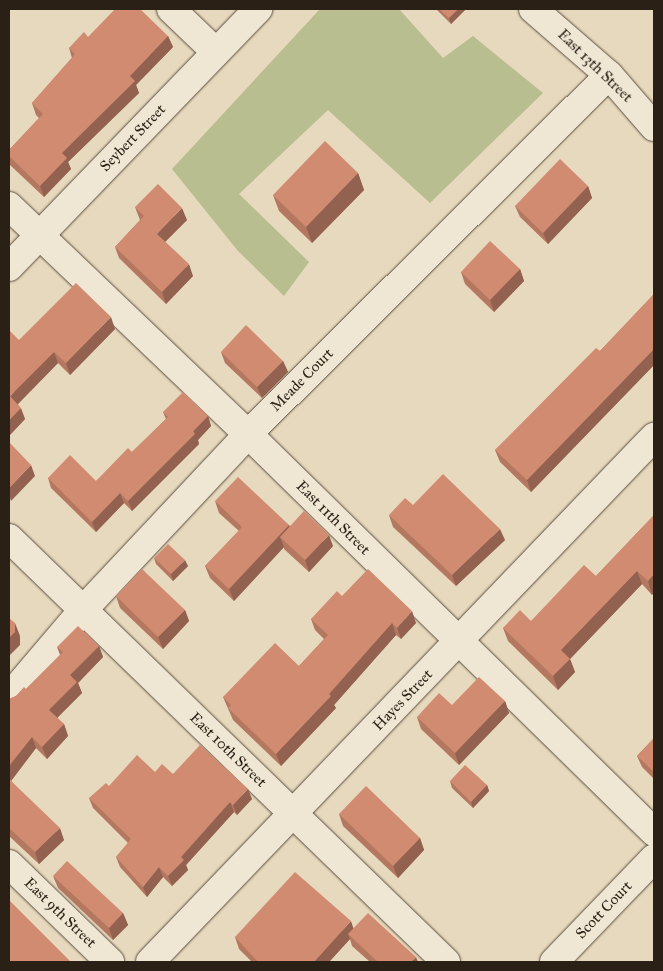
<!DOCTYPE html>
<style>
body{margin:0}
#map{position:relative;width:663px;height:971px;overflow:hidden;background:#e7d9bd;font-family:"IM FELL Great Primer",serif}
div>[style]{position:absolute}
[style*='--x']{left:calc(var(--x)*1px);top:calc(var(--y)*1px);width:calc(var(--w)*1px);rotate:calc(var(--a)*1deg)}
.green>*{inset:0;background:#b8be8f}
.roads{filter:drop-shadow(0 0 1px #5a4e40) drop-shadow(0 0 1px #5a4e40)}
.minor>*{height:28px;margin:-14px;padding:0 14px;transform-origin:14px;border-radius:14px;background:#efe6d4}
.wall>*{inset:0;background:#b47861}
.shaded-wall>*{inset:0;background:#92614f}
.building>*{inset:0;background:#d18b71}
span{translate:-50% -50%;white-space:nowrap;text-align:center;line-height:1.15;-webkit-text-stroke:4px #efe6d4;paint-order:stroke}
.street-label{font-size:15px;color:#2b2016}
.frame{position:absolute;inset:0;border:10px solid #2b2016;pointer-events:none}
</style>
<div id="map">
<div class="green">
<i style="clip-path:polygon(320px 9px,399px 9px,443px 58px,473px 36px,543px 93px,430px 203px,328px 110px,239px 194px,309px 262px,284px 296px,238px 251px,172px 169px)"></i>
</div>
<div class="roads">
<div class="minor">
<i style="--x:171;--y:9;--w:62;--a:43.7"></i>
<i style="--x:533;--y:9;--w:101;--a:41"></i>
<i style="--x:609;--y:75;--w:69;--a:49.1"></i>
<i style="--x:9;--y:206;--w:330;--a:43.7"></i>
<i style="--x:248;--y:434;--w:569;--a:44.43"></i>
<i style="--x:9;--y:267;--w:359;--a:-46"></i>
<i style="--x:9;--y:538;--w:609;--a:44.13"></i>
<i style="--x:9;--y:697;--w:114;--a:-49.6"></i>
<i style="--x:83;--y:610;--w:241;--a:-46.8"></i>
<i style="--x:248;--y:434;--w:509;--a:-44.84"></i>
<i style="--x:9;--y:864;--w:141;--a:44.1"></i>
<i style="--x:150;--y:962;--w:728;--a:-46.17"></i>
<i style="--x:554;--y:962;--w:144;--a:-46.1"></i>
</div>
</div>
<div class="wall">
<i style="clip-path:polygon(436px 9px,466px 9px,451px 24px)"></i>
<i style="clip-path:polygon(168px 36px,173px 47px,136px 85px,139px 93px,68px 162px,71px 169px,44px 197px,10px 165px,9px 162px,9px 150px,39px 118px,36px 115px,32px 103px,72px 58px,69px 48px,88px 37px)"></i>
<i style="clip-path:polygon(358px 173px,364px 190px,312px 243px,279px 211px,273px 195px)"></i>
<i style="clip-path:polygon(588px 186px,592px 198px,548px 244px,520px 217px,515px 206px)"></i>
<i style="clip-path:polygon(135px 207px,187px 220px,165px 242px,193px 276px,166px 304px,119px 258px,115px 247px,140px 220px)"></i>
<i style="clip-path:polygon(520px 269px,524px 281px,494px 312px,465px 284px,461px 272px)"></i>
<i style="clip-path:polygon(654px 294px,654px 365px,531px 492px,500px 462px,495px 450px,600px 351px)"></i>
<i style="clip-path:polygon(115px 329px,70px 375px,58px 363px,18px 404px,25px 419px,9px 436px,19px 340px)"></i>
<i style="clip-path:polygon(221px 352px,283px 361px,288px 372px,262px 398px,225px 363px)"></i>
<i style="clip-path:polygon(163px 412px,208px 416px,211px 426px,198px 440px,199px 444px,132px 511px,124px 503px,96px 532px,51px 488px,48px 478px,96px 481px,132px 452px,166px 419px)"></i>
<i style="clip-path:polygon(215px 501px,289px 525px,290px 527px,333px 546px,309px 572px,284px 549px,284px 547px,234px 601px,210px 578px,205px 566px,239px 531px,219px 513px)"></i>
<i style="clip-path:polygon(389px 515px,505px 540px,456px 586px,393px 527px)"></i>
<i style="clip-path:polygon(654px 515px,652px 595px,642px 584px,570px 659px,575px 672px,558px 690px,508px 641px,503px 628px,531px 621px,596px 576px)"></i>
<i style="clip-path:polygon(154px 558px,188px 566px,173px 581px,156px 564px)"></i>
<i style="clip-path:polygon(116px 596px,185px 610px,189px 621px,163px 649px,120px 608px)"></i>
<i style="clip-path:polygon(342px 596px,416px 623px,401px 639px,396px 635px,334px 705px,336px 708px,281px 766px,233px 720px,223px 697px,299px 666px,324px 639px,315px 630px,311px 619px)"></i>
<i style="clip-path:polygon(99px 646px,103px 657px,78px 683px,82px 693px,57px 718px,64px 724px,68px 736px,47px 759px,36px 748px,11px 781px,64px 840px,39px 864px,9px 836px,9px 699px,16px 696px,26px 689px,60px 655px,57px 647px)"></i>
<i style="clip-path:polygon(505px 701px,509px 713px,459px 765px,421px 729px,417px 717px)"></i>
<i style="clip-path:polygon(654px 738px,654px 779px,642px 767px,637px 756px)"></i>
<i style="clip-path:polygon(155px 772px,173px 774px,252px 799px,237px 815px,234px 812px,186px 865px,188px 870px,172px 886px,163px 877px,147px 897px,120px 867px,116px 857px,128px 843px,93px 808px,89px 798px)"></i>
<i style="clip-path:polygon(450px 781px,487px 785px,489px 791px,473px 808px,452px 788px)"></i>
<i style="clip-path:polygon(339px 814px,420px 838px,424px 850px,398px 878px,343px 826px)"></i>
<i style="clip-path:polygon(53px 876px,123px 913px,128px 925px,113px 940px,58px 888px)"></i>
<i style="clip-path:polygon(354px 929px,418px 962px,370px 962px,352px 946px,350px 939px,329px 962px,252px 962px,239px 949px,235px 937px)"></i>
</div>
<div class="shaded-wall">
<i style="clip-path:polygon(458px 9px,466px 9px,451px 24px,449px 18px)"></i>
<i style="clip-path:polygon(168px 36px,173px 47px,136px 85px,139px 93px,68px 162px,71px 169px,44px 197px,40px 186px,62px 153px,130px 76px)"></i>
<i style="clip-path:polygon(358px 173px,364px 190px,312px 243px,306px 227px)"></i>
<i style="clip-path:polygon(588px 186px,592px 198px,548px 244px,543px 233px)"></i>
<i style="clip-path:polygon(182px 208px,187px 220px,161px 246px,157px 234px)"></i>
<i style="clip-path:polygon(189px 264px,193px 276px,166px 304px,162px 292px)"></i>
<i style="clip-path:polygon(520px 269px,524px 281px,494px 312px,490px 300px)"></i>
<i style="clip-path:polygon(111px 317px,115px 329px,70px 375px,66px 363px)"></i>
<i style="clip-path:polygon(654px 349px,654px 365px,531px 492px,527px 480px)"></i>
<i style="clip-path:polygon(54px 352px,58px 363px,14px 408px,10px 396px)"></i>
<i style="clip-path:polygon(283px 361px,288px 372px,262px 398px,257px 387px)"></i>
<i style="clip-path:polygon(21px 408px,25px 419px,9px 436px,9px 420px)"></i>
<i style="clip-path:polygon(208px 416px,211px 426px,198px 440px,199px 444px,132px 511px,128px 501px)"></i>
<i style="clip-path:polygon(31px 465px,35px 476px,11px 501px,9px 495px,9px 488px)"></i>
<i style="clip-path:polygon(120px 493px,124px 503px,96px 532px,92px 522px)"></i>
<i style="clip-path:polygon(289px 525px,294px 537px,280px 537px,284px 547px,234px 601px,229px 589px)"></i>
<i style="clip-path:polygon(500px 529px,505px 540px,456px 586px,452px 575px)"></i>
<i style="clip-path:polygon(329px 535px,333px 546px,309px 572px,305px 560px)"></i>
<i style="clip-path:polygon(185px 560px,188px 566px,173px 581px,171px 574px)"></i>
<i style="clip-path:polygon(637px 571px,642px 584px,570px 659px,575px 672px,558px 690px,553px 676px,561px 650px)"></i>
<i style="clip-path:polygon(654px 574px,654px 593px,652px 595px,648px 581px)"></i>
<i style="clip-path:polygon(185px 610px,189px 621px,163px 649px,158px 637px)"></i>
<i style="clip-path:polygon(412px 611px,416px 623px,401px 639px,397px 628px)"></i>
<i style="clip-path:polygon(15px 623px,20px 636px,20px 645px,9px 656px,9px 638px)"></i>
<i style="clip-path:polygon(392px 623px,396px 635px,334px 705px,336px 708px,281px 766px,276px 754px)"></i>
<i style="clip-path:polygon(99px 646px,103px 657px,78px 683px,82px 693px,53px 722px,49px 710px,70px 675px)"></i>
<i style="clip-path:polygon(505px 701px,509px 713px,459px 765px,455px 753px)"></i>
<i style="clip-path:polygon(64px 724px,68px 736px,47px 759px,42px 747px)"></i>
<i style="clip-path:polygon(32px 737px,36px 748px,11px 781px,9px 774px,9px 766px)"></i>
<i style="clip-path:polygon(487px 785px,489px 791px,473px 808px,471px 802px)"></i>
<i style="clip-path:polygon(248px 789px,252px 799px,237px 815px,233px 805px)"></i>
<i style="clip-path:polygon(230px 802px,234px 812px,186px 865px,188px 870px,172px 886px,168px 876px,181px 857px)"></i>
<i style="clip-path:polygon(60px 828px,64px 840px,39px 864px,35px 852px)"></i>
<i style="clip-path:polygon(420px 838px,424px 850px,398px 878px,393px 866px)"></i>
<i style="clip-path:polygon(159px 867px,163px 877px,147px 897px,143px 887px)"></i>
<i style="clip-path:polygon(123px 913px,128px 925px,113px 940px,109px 928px)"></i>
<i style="clip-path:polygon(351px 921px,355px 933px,348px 934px,350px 939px,329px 962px,314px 962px)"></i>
<i style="clip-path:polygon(416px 957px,418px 962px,411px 962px)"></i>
</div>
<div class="building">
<i style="clip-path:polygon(115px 9px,140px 9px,168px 36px,130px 76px,135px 81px,62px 153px,67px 158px,40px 186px,9px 156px,9px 150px,43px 114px,32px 103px,75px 54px,69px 48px,84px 32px,88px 37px)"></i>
<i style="clip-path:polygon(439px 9px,458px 9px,449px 18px)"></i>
<i style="clip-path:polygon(325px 141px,358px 173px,306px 227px,273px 195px)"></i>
<i style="clip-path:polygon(560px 159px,588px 186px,543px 233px,515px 206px)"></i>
<i style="clip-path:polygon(158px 184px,182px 208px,157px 234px,189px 264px,162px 292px,115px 247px,144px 216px,135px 207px)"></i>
<i style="clip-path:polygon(490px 241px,520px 269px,490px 300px,461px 272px)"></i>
<i style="clip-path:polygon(76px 283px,111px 317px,66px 363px,54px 352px,10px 396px,21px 408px,9px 420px,9px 330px,19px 340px)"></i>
<i style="clip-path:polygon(654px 294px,654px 349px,527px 480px,495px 450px,596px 348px,600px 351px)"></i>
<i style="clip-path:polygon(246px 325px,283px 361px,257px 387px,221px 352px)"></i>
<i style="clip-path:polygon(183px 392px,208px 416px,193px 431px,195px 434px,128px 501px,120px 493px,92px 522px,48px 478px,70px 455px,96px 481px,128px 448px,132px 452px,168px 417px,163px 412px)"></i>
<i style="clip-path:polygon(9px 442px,31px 465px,9px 488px)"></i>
<i style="clip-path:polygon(443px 474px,500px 529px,452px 575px,389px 515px,405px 498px,413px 505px)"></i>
<i style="clip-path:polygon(238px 477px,289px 525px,229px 589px,205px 566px,242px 527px,215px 501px)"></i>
<i style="clip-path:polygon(304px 511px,329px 535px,305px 560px,280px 537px)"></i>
<i style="clip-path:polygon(654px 515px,654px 574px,648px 581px,637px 571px,561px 650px,570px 659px,553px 676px,503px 628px,520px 610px,531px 621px,584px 565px,596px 576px)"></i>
<i style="clip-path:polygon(168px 544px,185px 560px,171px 574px,154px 558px)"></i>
<i style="clip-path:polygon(142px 569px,185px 610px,158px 637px,116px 596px)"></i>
<i style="clip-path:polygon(368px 569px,412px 611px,397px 628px,392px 623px,329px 694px,331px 696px,276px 754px,228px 708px,231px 705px,223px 697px,275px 643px,299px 666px,328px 635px,311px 619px,337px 591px,342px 596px)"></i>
<i style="clip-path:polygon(9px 618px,15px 623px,15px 632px,9px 638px)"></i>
<i style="clip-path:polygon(78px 626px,99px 646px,70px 675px,77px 682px,49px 710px,64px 724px,42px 747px,32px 737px,9px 766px,9px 699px,16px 696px,24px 687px,26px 689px,63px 652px,57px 647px)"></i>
<i style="clip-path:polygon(479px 677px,505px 701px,455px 753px,417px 717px,439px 693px,452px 705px)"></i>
<i style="clip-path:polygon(654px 738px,654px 772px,637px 756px)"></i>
<i style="clip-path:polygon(200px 745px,248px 789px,233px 805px,230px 802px,181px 857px,184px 860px,168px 876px,159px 867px,143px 887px,116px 857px,131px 839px,89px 798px,106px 783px,109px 786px,137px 755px,155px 772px,162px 764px,173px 774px)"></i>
<i style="clip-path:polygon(465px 765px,487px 785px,471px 802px,450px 781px)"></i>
<i style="clip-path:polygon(9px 779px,60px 828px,35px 852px,9px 828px)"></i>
<i style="clip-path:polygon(366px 786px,420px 838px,393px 866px,339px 814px)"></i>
<i style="clip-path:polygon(67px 861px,123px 913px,109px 928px,53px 876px)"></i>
<i style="clip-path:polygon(295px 872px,351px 921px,314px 962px,258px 962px,235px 937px)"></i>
<i style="clip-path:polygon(9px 900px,71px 962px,9px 962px)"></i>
<i style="clip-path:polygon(368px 913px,416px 957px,411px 962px,378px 962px,348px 934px)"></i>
</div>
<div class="street-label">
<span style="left:595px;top:66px;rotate:44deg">East 13th Street</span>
<span style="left:133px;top:138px;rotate:-46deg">Seybert Street</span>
<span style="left:302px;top:380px;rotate:-45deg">Meade Court</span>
<span style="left:333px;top:518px;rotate:45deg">East 11th Street</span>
<span style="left:403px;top:700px;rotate:-46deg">Hayes Street</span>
<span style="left:228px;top:750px;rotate:44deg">East 10th Street</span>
<span style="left:604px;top:910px;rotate:-46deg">Scott Court</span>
<span style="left:60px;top:913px;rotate:44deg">East 9th Street</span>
</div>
<div class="frame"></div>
</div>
